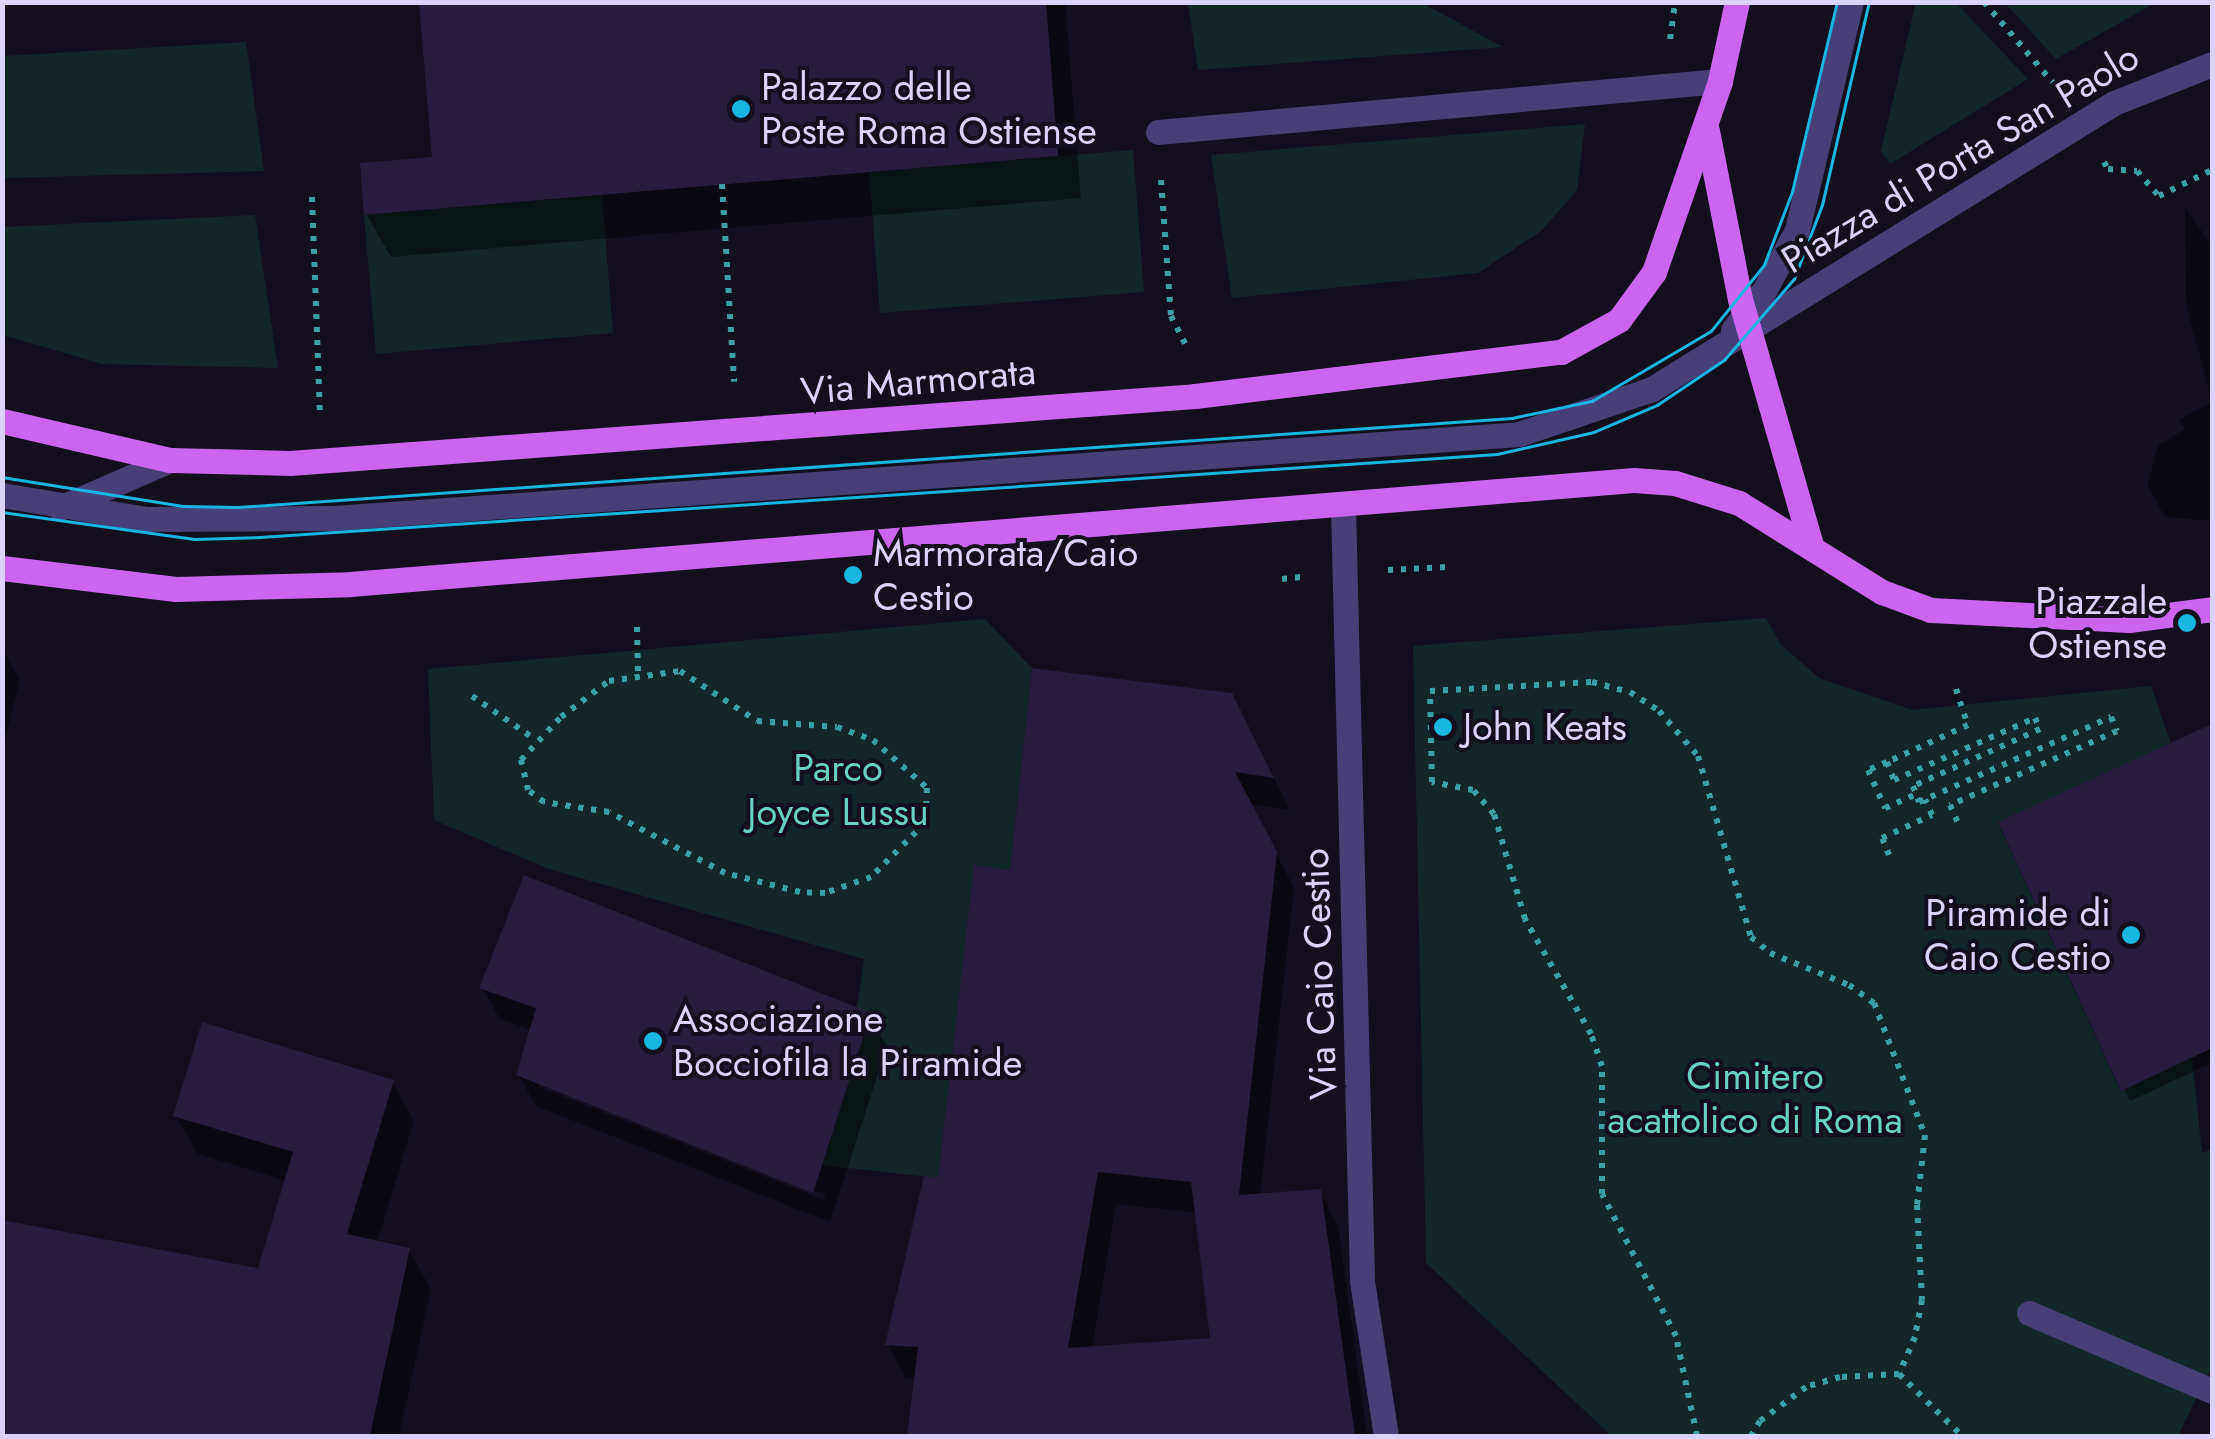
<!DOCTYPE html>
<style>
body{margin:0}
#map{position:relative;width:2215px;height:1439px;overflow:hidden;background:#140f1f;font-family:Jost,sans-serif}
div>[style]{position:absolute}
[style*='--x']{left:calc(var(--x)*1px);top:calc(var(--y)*1px);width:calc(var(--w)*1px);rotate:calc(var(--a)*1deg)}
.green>*{inset:0;background:#132729}
.shadow>*{inset:0;background:#0007}
.building>*{inset:0;background:#281d3e}
.path>*{height:6px;margin-top:-3px;transform-origin:0;background:repeating-linear-gradient(90deg,#3aa0a6 0 5px,transparent 0 13px)}
.minor>*{height:25px;margin:-12.5px;padding:0 12.5px;transform-origin:12.5px;border-radius:12.5px;background:#483f79}
.major>*{height:25px;margin:-12.5px;padding:0 12.5px;transform-origin:12.5px;border-radius:12.5px;background:#cb65ef}
.tram>*{height:2.5px;margin:-1.25px;padding:0 1.25px;transform-origin:1.25px;border-radius:1.25px;background:#18b5e1}
.dots>*{width:28px;height:28px;translate:-50% -50%;box-sizing:border-box;border:5px solid #140f1f;border-radius:50%}
span{translate:-50% -50%;white-space:nowrap;text-align:center;line-height:1.15;-webkit-text-stroke:8px #140f1f;paint-order:stroke}
.poi-label{font-size:38px;color:#dbd2fa}
.left{translate:0 -50%;text-align:left}
.right{translate:-100% -50%;text-align:right}
.street-label{font-size:38px;color:#dbd2fa}
.park-label{font-size:38px;color:#66d2c4}
.frame{position:absolute;inset:0;border:5px solid #dbd2fa;pointer-events:none}
</style>
<div id="map">
<div class="green">
<i style="clip-path:polygon(1916px 2px,1956px 3px,2028px 79px,1890px 164px,1881px 151px)"></i>
<i style="clip-path:polygon(1188px 3px,1422px 3px,1503px 47px,1198px 70px)"></i>
<i style="clip-path:polygon(2005px 3px,2155px 3px,2056px 59px)"></i>
<i style="clip-path:polygon(246px 42px,264px 171px,3px 178px,3px 56px)"></i>
<i style="clip-path:polygon(1585px 124px,1577px 190px,1541px 231px,1478px 273px,1232px 298px,1211px 155px)"></i>
<i style="clip-path:polygon(1133px 150px,1144px 292px,880px 313px,869px 172px)"></i>
<i style="clip-path:polygon(602px 195px,613px 333px,376px 354px,364px 215px)"></i>
<i style="clip-path:polygon(255px 215px,278px 368px,102px 364px,3px 335px,3px 227px)"></i>
<i style="clip-path:polygon(1766px 618px,1781px 645px,1819px 678px,1912px 710px,2151px 686px,2171px 744px,1998px 823px,2120px 1090px,2192px 1057px,2202px 1153px,2212px 1149px,2212px 1366px,2178px 1436px,1612px 1436px,1426px 1263px,1413px 646px)"></i>
<i style="clip-path:polygon(985px 619px,1032px 668px,1010px 870px,975px 865px,938px 1178px,822px 1165px,871px 1013px,857px 1008px,864px 959px,549px 869px,434px 820px,428px 669px)"></i>
</div>
<div class="shadow">
<i style="clip-path:polygon(422px 2px,1065px 2px,1081px 198px,391px 257px,366px 214px,434px 160px)"></i>
<i style="clip-path:polygon(2185px 207px,2212px 246px,2212px 521px,2165px 517px,2147px 485px,2158px 446px,2185px 429px,2179px 420px,2212px 402px,2186px 304px)"></i>
<i style="clip-path:polygon(2px 649px,20px 680px,2px 752px)"></i>
<i style="clip-path:polygon(2212px 726px,2212px 1063px,2130px 1101px,2001px 824px)"></i>
<i style="clip-path:polygon(evenodd,1250px 729px,1290px 810px,1251px 804px,1294px 888px,1260px 1196px,1319px 1192px,1338px 1225px,1367px 1436px,911px 1436px,917px 1378px,906px 1378px,887px 1345px,941px 1180px,1012px 873px,1250px 729px,1116px 1204px,1197px 1213px,1213px 1341px,1092px 1349px,1116px 1204px)"></i>
<i style="clip-path:polygon(evenodd,482px 988px,869px 1015px,887px 1046px,830px 1222px,536px 1106px,518px 1074px,532px 1030px,500px 1019px,482px 988px,539px 1081px,826px 1195px,824px 1200px,539px 1087px,539px 1081px)"></i>
<i style="clip-path:polygon(392px 1082px,414px 1121px,377px 1243px,409px 1250px,431px 1289px,399px 1436px,2px 1436px,2px 1223px,260px 1271px,287px 1181px,198px 1154px,175px 1115px)"></i>
</div>
<div class="building">
<i style="clip-path:polygon(419px 2px,1046px 2px,1058px 156px,364px 215px,360px 163px,432px 157px)"></i>
<i style="clip-path:polygon(evenodd,1032px 668px,1232px 693px,1274px 778px,1235px 772px,1277px 852px,1239px 1195px,1321px 1189px,1355px 1436px,907px 1436px,918px 1347px,885px 1345px,924px 1176px,938px 1178px,974px 865px,1010px 870px,1032px 668px,1098px 1172px,1191px 1182px,1210px 1338px,1068px 1348px,1098px 1172px)"></i>
<i style="clip-path:polygon(2212px 724px,2212px 1048px,2121px 1091px,1998px 822px)"></i>
<i style="clip-path:polygon(524px 875px,871px 1013px,813px 1193px,516px 1075px,536px 1008px,479px 988px)"></i>
<i style="clip-path:polygon(202px 1022px,394px 1080px,347px 1234px,410px 1248px,370px 1436px,2px 1436px,2px 1220px,258px 1268px,293px 1152px,173px 1116px)"></i>
</div>
<div class="path">
<i style="--x:1984;--y:2;--w:109;--a:49.5"></i>
<i style="--x:1670;--y:39;--w:37;--a:-82"></i>
<i style="--x:2104;--y:162;--w:8;--a:60"></i>
<i style="--x:2108;--y:169;--w:29;--a:4"></i>
<i style="--x:2137;--y:171;--w:33;--a:49"></i>
<i style="--x:2159;--y:196;--w:59;--a:-26.1"></i>
<i style="--x:1161;--y:180;--w:136;--a:85.8"></i>
<i style="--x:1171;--y:316;--w:36;--a:63"></i>
<i style="--x:722;--y:184;--w:198;--a:86.5"></i>
<i style="--x:312;--y:197;--w:219;--a:87.9"></i>
<i style="--x:1388;--y:570;--w:59;--a:-2.9"></i>
<i style="--x:1282;--y:579;--w:19;--a:-6"></i>
<i style="--x:637;--y:627;--w:46;--a:88.8"></i>
<i style="--x:680;--y:671;--w:92;--a:33"></i>
<i style="--x:757;--y:721;--w:80;--a:4.3"></i>
<i style="--x:837;--y:727;--w:38;--a:20"></i>
<i style="--x:873;--y:740;--w:72;--a:41.6"></i>
<i style="--x:927;--y:788;--w:35;--a:93"></i>
<i style="--x:925;--y:823;--w:76;--a:135"></i>
<i style="--x:871;--y:877;--w:49;--a:160.8"></i>
<i style="--x:825;--y:893;--w:25;--a:-178"></i>
<i style="--x:800;--y:892;--w:77;--a:-165.8"></i>
<i style="--x:725;--y:873;--w:131;--a:-152.3"></i>
<i style="--x:609;--y:812;--w:66;--a:-171.3"></i>
<i style="--x:544;--y:802;--w:20;--a:-143"></i>
<i style="--x:528;--y:790;--w:31;--a:-103"></i>
<i style="--x:521;--y:760;--w:59;--a:-47.1"></i>
<i style="--x:561;--y:717;--w:60;--a:-36.9"></i>
<i style="--x:609;--y:681;--w:72;--a:-8"></i>
<i style="--x:1956;--y:689;--w:38;--a:72"></i>
<i style="--x:1968;--y:725;--w:89;--a:155.4"></i>
<i style="--x:1887;--y:762;--w:19;--a:69"></i>
<i style="--x:1894;--y:780;--w:154;--a:-23.7"></i>
<i style="--x:2035;--y:718;--w:12;--a:66"></i>
<i style="--x:2040;--y:729;--w:139;--a:155.8"></i>
<i style="--x:1913;--y:786;--w:17;--a:69"></i>
<i style="--x:1919;--y:802;--w:210;--a:-23.9"></i>
<i style="--x:2111;--y:717;--w:15;--a:67"></i>
<i style="--x:2117;--y:731;--w:183;--a:156.1"></i>
<i style="--x:1950;--y:805;--w:20;--a:66"></i>
<i style="--x:472;--y:696;--w:78;--a:34.5"></i>
<i style="--x:1887;--y:762;--w:21;--a:157"></i>
<i style="--x:1868;--y:770;--w:42;--a:65.9"></i>
<i style="--x:1885;--y:808;--w:34;--a:-24"></i>
<i style="--x:1889;--y:855;--w:18;--a:-112"></i>
<i style="--x:1882;--y:838;--w:55;--a:-24.7"></i>
<i style="--x:1932;--y:815;--w:17;--a:-114"></i>
<i style="--x:1899;--y:1374;--w:88;--a:44.5"></i>
<i style="--x:1697;--y:1436;--w:102;--a:-101.9"></i>
<i style="--x:1676;--y:1336;--w:160;--a:-117.5"></i>
<i style="--x:1602;--y:1194;--w:128;--a:-90"></i>
<i style="--x:1602;--y:1066;--w:34;--a:-109"></i>
<i style="--x:1591;--y:1034;--w:133;--a:-119.9"></i>
<i style="--x:1525;--y:919;--w:109;--a:-106.4"></i>
<i style="--x:1494;--y:814;--w:32;--a:-131"></i>
<i style="--x:1473;--y:790;--w:42;--a:-169"></i>
<i style="--x:1432;--y:782;--w:91;--a:-91.3"></i>
<i style="--x:1430;--y:691;--w:162;--a:-3.2"></i>
<i style="--x:1592;--y:682;--w:39;--a:15"></i>
<i style="--x:1630;--y:692;--w:35;--a:33"></i>
<i style="--x:1659;--y:711;--w:60;--a:49.1"></i>
<i style="--x:1698;--y:756;--w:189;--a:73.7"></i>
<i style="--x:1751;--y:937;--w:25;--a:40"></i>
<i style="--x:1770;--y:953;--w:85;--a:22.1"></i>
<i style="--x:1849;--y:985;--w:31;--a:36"></i>
<i style="--x:1874;--y:1003;--w:142;--a:68.9"></i>
<i style="--x:1925;--y:1135;--w:70;--a:96.5"></i>
<i style="--x:1917;--y:1205;--w:95;--a:87"></i>
<i style="--x:1922;--y:1300;--w:38;--a:101"></i>
<i style="--x:1915;--y:1337;--w:40;--a:113.4"></i>
<i style="--x:1899;--y:1374;--w:59;--a:177.1"></i>
<i style="--x:1840;--y:1377;--w:35;--a:164"></i>
<i style="--x:1806;--y:1387;--w:57;--a:143.5"></i>
<i style="--x:1760;--y:1421;--w:17;--a:121"></i>
</div>
<div class="minor">
<i style="--x:1158;--y:132;--w:564;--a:-5.19"></i>
<i style="--x:1733;--y:330;--w:52;--a:-52"></i>
<i style="--x:1765;--y:289;--w:67;--a:-61.5"></i>
<i style="--x:1797;--y:230;--w:234;--a:-76.7"></i>
<i style="--x:2;--y:495;--w:145;--a:9.5"></i>
<i style="--x:145;--y:519;--w:189;--a:-0.3"></i>
<i style="--x:334;--y:518;--w:1188;--a:-4.05"></i>
<i style="--x:1519;--y:434;--w:140;--a:-18.7"></i>
<i style="--x:1652;--y:389;--w:543;--a:-31.76"></i>
<i style="--x:2114;--y:103;--w:105;--a:-21.7"></i>
<i style="--x:1343;--y:507;--w:774;--a:88.59"></i>
<i style="--x:1362;--y:1281;--w:157;--a:81.2"></i>
<i style="--x:60;--y:508;--w:120;--a:-23.6"></i>
<i style="--x:2029;--y:1313;--w:199;--a:23.1"></i>
</div>
<div class="major">
<i style="--x:1707;--y:131;--w:171;--a:78.9"></i>
<i style="--x:1740;--y:299;--w:259;--a:73.9"></i>
<i style="--x:2;--y:421;--w:172;--a:13.1"></i>
<i style="--x:170;--y:460;--w:120;--a:1.4"></i>
<i style="--x:290;--y:463;--w:907;--a:-4.23"></i>
<i style="--x:1195;--y:396;--w:369;--a:-6.9"></i>
<i style="--x:1561;--y:352;--w:66;--a:-28.9"></i>
<i style="--x:1619;--y:320;--w:59;--a:-53.9"></i>
<i style="--x:1654;--y:272;--w:202;--a:-70.9"></i>
<i style="--x:1720;--y:81;--w:81;--a:-77.9"></i>
<i style="--x:2;--y:568;--w:175;--a:6.9"></i>
<i style="--x:176;--y:589;--w:174;--a:-1.6"></i>
<i style="--x:350;--y:584;--w:1288;--a:-4.63"></i>
<i style="--x:1634;--y:480;--w:41;--a:4.2"></i>
<i style="--x:1675;--y:483;--w:67;--a:17.4"></i>
<i style="--x:1739;--y:503;--w:168;--a:31.9"></i>
<i style="--x:1882;--y:592;--w:52;--a:20.2"></i>
<i style="--x:1931;--y:610;--w:198;--a:2.9"></i>
<i style="--x:2129;--y:620;--w:84;--a:-7.5"></i>
</div>
<div class="tram">
<i style="--x:2;--y:477;--w:183;--a:9.1"></i>
<i style="--x:183;--y:506;--w:55;--a:1"></i>
<i style="--x:238;--y:507;--w:1277;--a:-4"></i>
<i style="--x:1512;--y:418;--w:82;--a:-12"></i>
<i style="--x:1592;--y:401;--w:138;--a:-30.5"></i>
<i style="--x:1711;--y:331;--w:85;--a:-51.2"></i>
<i style="--x:1764;--y:265;--w:78;--a:-69"></i>
<i style="--x:1792;--y:192;--w:195;--a:-76.7"></i>
<i style="--x:2;--y:512;--w:194;--a:8"></i>
<i style="--x:194;--y:539;--w:66;--a:-1.7"></i>
<i style="--x:260;--y:537;--w:1240;--a:-3.84"></i>
<i style="--x:1497;--y:454;--w:99;--a:-12.8"></i>
<i style="--x:1594;--y:432;--w:69;--a:-23.2"></i>
<i style="--x:1657;--y:405;--w:81;--a:-33.9"></i>
<i style="--x:1724;--y:360;--w:107;--a:-49.2"></i>
<i style="--x:1794;--y:279;--w:79;--a:-69.3"></i>
<i style="--x:1822;--y:205;--w:208;--a:-77"></i>
</div>
<div class="dots">
<i style="left:741px;top:109px;background:#18b5e1"></i>
<i style="left:853px;top:575px;background:#18b5e1"></i>
<i style="left:2187px;top:623px;background:#18b5e1"></i>
<i style="left:1443px;top:727px;background:#18b5e1"></i>
<i style="left:2131px;top:935px;background:#18b5e1"></i>
<i style="left:653px;top:1041px;background:#18b5e1"></i>
</div>
<div class="poi-label">
<span class="left" style="left:761px;top:109px">Palazzo delle<br>Poste Roma Ostiense</span>
<span class="left" style="left:873px;top:575px">Marmorata/Caio<br>Cestio</span>
<span class="right" style="left:2167px;top:623px">Piazzale<br>Ostiense</span>
<span class="left" style="left:1463px;top:727px">John Keats</span>
<span class="right" style="left:2111px;top:935px">Piramide di<br>Caio Cestio</span>
<span class="left" style="left:673px;top:1041px">Associazione<br>Bocciofila la Piramide</span>
</div>
<div class="street-label">
<span style="left:1960px;top:158px;rotate:-31deg">Piazza di Porta San Paolo</span>
<span style="left:918px;top:381px;rotate:-5deg">Via Marmorata</span>
<span style="left:1319px;top:974px;rotate:-92deg">Via Caio Cestio</span>
</div>
<div class="park-label">
<span style="left:838px;top:790px">Parco<br>Joyce Lussu</span>
<span style="left:1755px;top:1098px">Cimitero<br>acattolico di Roma</span>
</div>
<div class="frame"></div>
</div>
